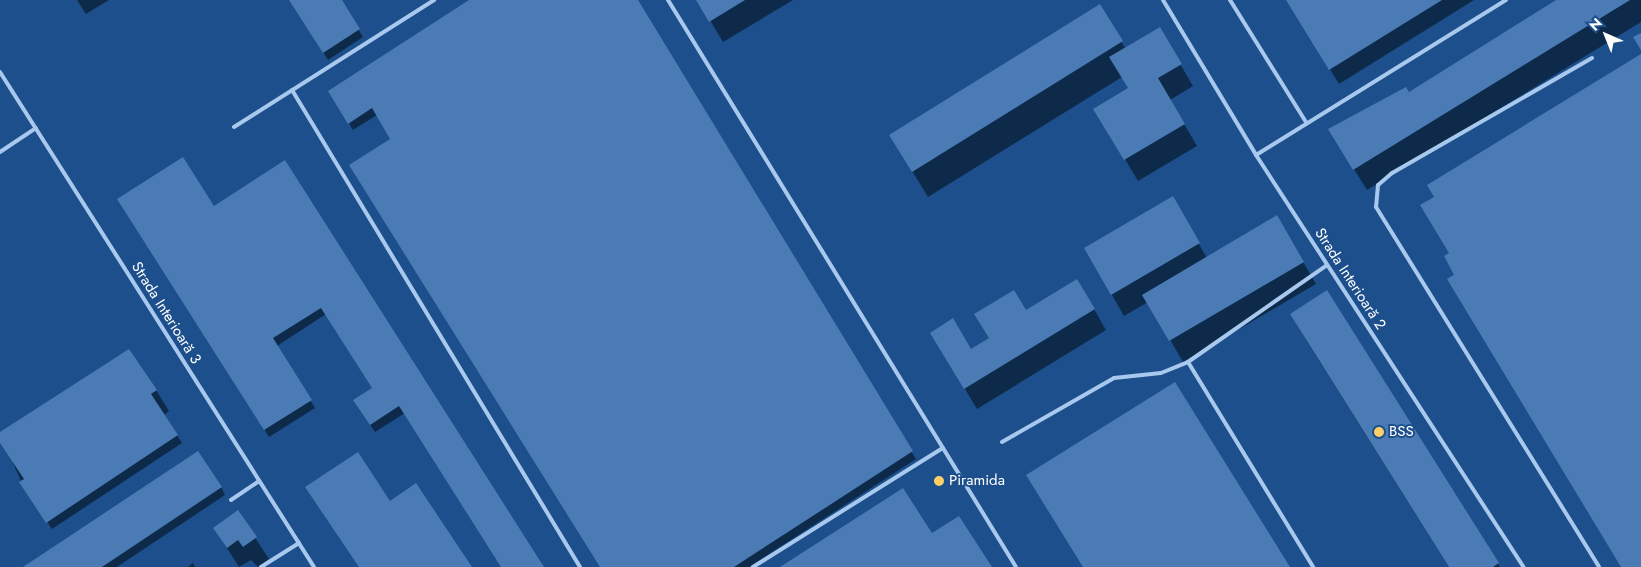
<!DOCTYPE html>
<meta charset="utf-8">
<style>
body{margin:0}
#map{position:relative;width:1641px;height:567px;overflow:hidden;background:#1c4f8c;font-family:Jost,sans-serif}
div>[style]{position:absolute}
[style*='--x']{left:calc(var(--x)*1px);top:calc(var(--y)*1px);width:calc(var(--w)*1px);rotate:calc(var(--a)*1deg)}
.shadow>*{inset:0;background:#0007}
.building>*{inset:0;background:#4a7bb5}
.lane>*{height:4px;margin:-2px;padding:0 2px;transform-origin:2px;border-radius:2px;background:#a8c9ed}
.dots>*{width:14px;height:14px;translate:-50% -50%;box-sizing:border-box;border:2px solid #1c4f8c;border-radius:50%}
span{translate:-50% -50%;white-space:nowrap;text-align:center;line-height:1.15;-webkit-text-stroke:4px #1c4f8c;paint-order:stroke}
.street-label{font-size:15px;color:#fff}
.poi-label{font-size:15px;color:#fff}
.left{translate:0 -50%;text-align:left}
.north{position:absolute;left:1581px;top:10px;width:50px;height:50px;-webkit-text-stroke:4px #1c4f8c;paint-order:stroke;rotate:316deg;font-size:14px;font-weight:700;line-height:20px;text-align:center;color:#fff}
.north::after{content:'';display:block;margin:auto;width:18px;height:22px;background:#fff;clip-path:polygon(50% 0,100% 100%,50% 72%,0 100%)}
</style>
<div id="map">
<div class="shadow">
<i style="clip-path:polygon(77px 0,109px 0,86px 14px)"></i>
<i style="clip-path:polygon(290px 0,340px 0,363px 37px,328px 60px)"></i>
<i style="clip-path:polygon(472px 0,634px 0,916px 459px,749px 567px,601px 567px,392px 140px,377px 115px,353px 130px,330px 91px)"></i>
<i style="clip-path:polygon(698px 0,793px 0,723px 42px)"></i>
<i style="clip-path:polygon(1287px 0,1474px 0,1339px 84px)"></i>
<i style="clip-path:polygon(1559px 0,1641px 0,1641px 22px,1367px 190px,1342px 150px,1408px 94px)"></i>
<i style="clip-path:polygon(1100px 6px,1125px 48px,1159px 28px,1193px 86px,1170px 100px,1197px 146px,1138px 181px,1095px 109px,1129px 89px,1122px 77px,928px 197px,906px 161px)"></i>
<i style="clip-path:polygon(285px 162px,542px 567px,502px 567px,405px 413px,375px 432px,359px 408px,374px 389px,326px 314px,277px 346px,315px 408px,269px 437px,162px 268px,214px 207px)"></i>
<i style="clip-path:polygon(1172px 198px,1207px 258px,1277px 217px,1316px 284px,1183px 362px,1148px 302px,1124px 316px,1085px 248px)"></i>
<i style="clip-path:polygon(1327px 292px,1500px 567px,1449px 567px,1306px 340px,1291px 314px)"></i>
<i style="clip-path:polygon(1094px 309px,1106px 330px,977px 409px,944px 354px,971px 351px,1026px 312px)"></i>
<i style="clip-path:polygon(156px 390px,169px 411px,164px 415px,182px 443px,52px 529px,25px 490px,0 434px)"></i>
<i style="clip-path:polygon(221px 487px,225px 495px,117px 567px,25px 567px)"></i>
<i style="clip-path:polygon(238px 512px,269px 559px,258px 567px,251px 560px,239px 567px,214px 528px)"></i>
<i style="clip-path:polygon(193px 563px,195px 567px,188px 567px)"></i>
</div>
<div class="building">
<i style="clip-path:polygon(289px 0,342px 0,360px 29px,323px 53px)"></i>
<i style="clip-path:polygon(469px 0,638px 0,913px 451px,734px 567px,600px 567px,349px 165px,390px 139px,372px 108px,348px 124px,328px 91px)"></i>
<i style="clip-path:polygon(696px 0,745px 0,709px 22px)"></i>
<i style="clip-path:polygon(1286px 0,1442px 0,1329px 70px)"></i>
<i style="clip-path:polygon(1556px 0,1630px 0,1353px 170px,1328px 129px,1406px 87px,1409px 92px)"></i>
<i style="clip-path:polygon(1100px 4px,1123px 41px,912px 172px,889px 135px)"></i>
<i style="clip-path:polygon(1160px 27px,1182px 64px,1158px 78px,1185px 124px,1124px 160px,1093px 109px,1128px 88px,1109px 57px)"></i>
<i style="clip-path:polygon(1641px 33px,1641px 50px,1633px 37px)"></i>
<i style="clip-path:polygon(1641px 54px,1641px 567px,1621px 567px,1447px 279px,1454px 275px,1444px 256px,1449px 253px,1420px 205px,1434px 197px,1427px 185px)"></i>
<i style="clip-path:polygon(183px 157px,214px 206px,285px 160px,544px 567px,501px 567px,399px 406px,370px 425px,353px 400px,372px 388px,321px 308px,273px 338px,312px 400px,264px 430px,117px 199px)"></i>
<i style="clip-path:polygon(1173px 196px,1200px 243px,1111px 295px,1084px 248px)"></i>
<i style="clip-path:polygon(1277px 215px,1304px 262px,1169px 341px,1142px 295px)"></i>
<i style="clip-path:polygon(1077px 279px,1095px 309px,964px 389px,930px 333px,953px 318px,971px 349px,989px 338px,974px 314px,1014px 290px,1026px 310px)"></i>
<i style="clip-path:polygon(1327px 290px,1499px 563px,1493px 567px,1449px 567px,1290px 314px)"></i>
<i style="clip-path:polygon(129px 349px,157px 390px,151px 394px,178px 435px,46px 523px,19px 482px,24px 479px,0 443px,0 432px)"></i>
<i style="clip-path:polygon(1175px 382px,1290px 567px,1083px 567px,1026px 475px)"></i>
<i style="clip-path:polygon(198px 451px,222px 487px,102px 567px,23px 567px)"></i>
<i style="clip-path:polygon(358px 452px,390px 501px,416px 483px,472px 567px,359px 567px,305px 487px)"></i>
<i style="clip-path:polygon(903px 488px,932px 533px,959px 516px,992px 567px,780px 567px)"></i>
<i style="clip-path:polygon(238px 510px,257px 537px,243px 547px,238px 540px,227px 548px,213px 528px)"></i>
</div>
<div class="lane">
<i style="--x:668;--y:0;--w:665;--a:58.46"></i>
<i style="--x:1163;--y:0;--w:181;--a:59"></i>
<i style="--x:1256;--y:155;--w:491;--a:57"></i>
<i style="--x:1230;--y:0;--w:144;--a:58.1"></i>
<i style="--x:1592;--y:58;--w:231;--a:150.1"></i>
<i style="--x:1392;--y:173;--w:18;--a:139"></i>
<i style="--x:1378;--y:185;--w:22;--a:95"></i>
<i style="--x:1376;--y:207;--w:423;--a:58.2"></i>
<i style="--x:0;--y:72;--w:586;--a:57.61"></i>
<i style="--x:292;--y:90;--w:557;--a:58.88"></i>
<i style="--x:234;--y:127;--w:237;--a:-32.4"></i>
<i style="--x:0;--y:152;--w:43;--a:-33.7"></i>
<i style="--x:1256;--y:155;--w:294;--a:-31.8"></i>
<i style="--x:1188;--y:362;--w:240;--a:58.6"></i>
<i style="--x:1002;--y:442;--w:129;--a:-29.7"></i>
<i style="--x:1114;--y:378;--w:47;--a:-6.1"></i>
<i style="--x:1161;--y:373;--w:29;--a:-22"></i>
<i style="--x:1188;--y:362;--w:169;--a:-34.9"></i>
<i style="--x:231;--y:500;--w:34;--a:-34"></i>
<i style="--x:261;--y:567;--w:45;--a:-32.3"></i>
<i style="--x:753;--y:567;--w:224;--a:-32.1"></i>
</div>
<div class="dots">
<i style="left:1379px;top:432px;background:#fdcf66"></i>
<i style="left:939px;top:481px;background:#fdcf66"></i>
</div>
<div class="street-label">
<span style="left:1350px;top:279px;rotate:57deg">Strada Interioară 2</span>
<span style="left:166px;top:313px;rotate:58deg">Strada Interioară 3</span>
</div>
<div class="poi-label">
<span class="left" style="left:1389px;top:432px">BSS</span>
<span class="left" style="left:949px;top:481px">Piramida</span>
</div>
<div class="north">N</div>
</div>
